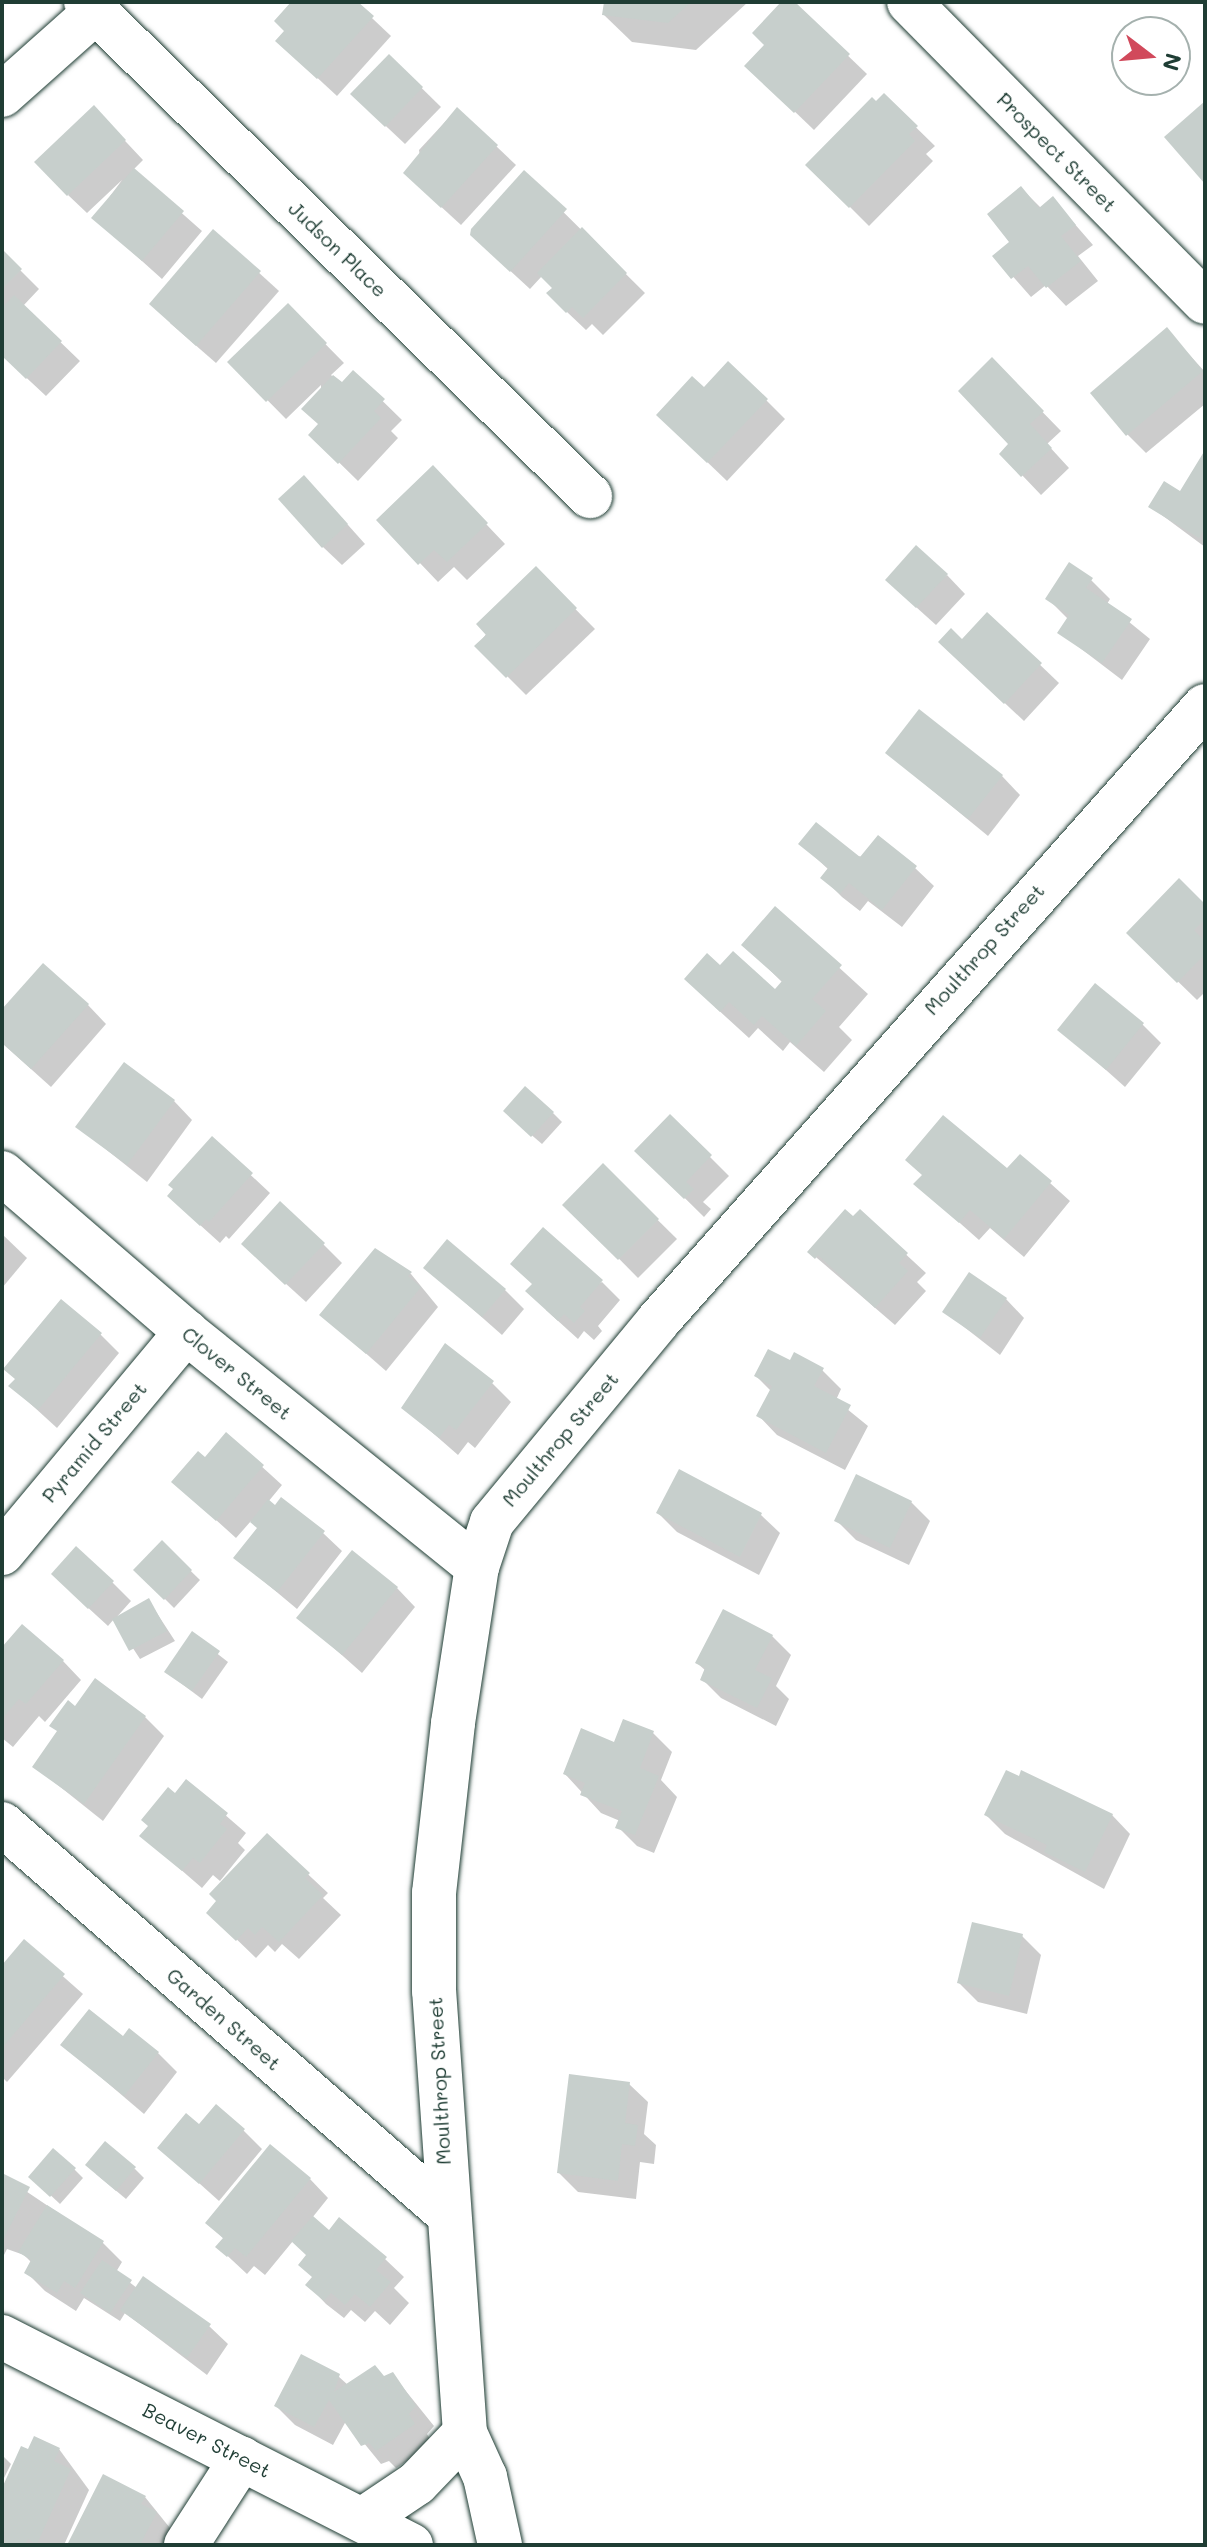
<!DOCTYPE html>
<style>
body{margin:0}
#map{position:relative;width:1207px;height:2547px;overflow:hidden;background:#fff;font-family:Mali,sans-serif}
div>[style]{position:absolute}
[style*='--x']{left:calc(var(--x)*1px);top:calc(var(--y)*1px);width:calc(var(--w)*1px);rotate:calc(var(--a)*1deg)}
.shadow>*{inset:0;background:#0003}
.building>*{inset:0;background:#c7cfcc}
.roads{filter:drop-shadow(0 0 2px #1f3d34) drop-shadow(0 0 2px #1f3d34)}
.minor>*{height:44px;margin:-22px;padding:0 22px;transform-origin:22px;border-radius:22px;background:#fff}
span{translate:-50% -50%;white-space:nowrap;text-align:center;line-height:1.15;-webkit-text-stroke:6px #fff;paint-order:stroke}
.street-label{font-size:20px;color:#1f3d34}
.frame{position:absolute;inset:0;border:4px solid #1f3d34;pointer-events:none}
.north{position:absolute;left:1111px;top:16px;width:80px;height:80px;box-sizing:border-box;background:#fff;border:2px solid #a5b1ae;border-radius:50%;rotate:106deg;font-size:22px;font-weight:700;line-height:32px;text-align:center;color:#1f3d34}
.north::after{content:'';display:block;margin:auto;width:28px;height:36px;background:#d1495b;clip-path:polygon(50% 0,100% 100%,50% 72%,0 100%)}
</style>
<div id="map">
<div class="shadow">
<i style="clip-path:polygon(294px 2px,355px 2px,391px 36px,337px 96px,297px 59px,286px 32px)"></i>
<i style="clip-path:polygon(606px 2px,748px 2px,696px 50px,632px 42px,604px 15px)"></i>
<i style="clip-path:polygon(784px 2px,792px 2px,867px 74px,814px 130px,766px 84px,767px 45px)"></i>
<i style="clip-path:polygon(389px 56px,441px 107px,405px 144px,372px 113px)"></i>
<i style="clip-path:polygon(884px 96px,935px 146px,926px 154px,933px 161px,869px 226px,808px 165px)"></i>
<i style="clip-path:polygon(457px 109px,516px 165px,461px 225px,425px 192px,419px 150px)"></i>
<i style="clip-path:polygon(112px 127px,143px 160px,133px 170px,202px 231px,162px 279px,94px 218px,122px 180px,87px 213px,68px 195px)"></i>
<i style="clip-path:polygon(524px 173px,645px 293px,603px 335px,592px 324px,586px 330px,567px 312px,549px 293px,554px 288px,542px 276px,530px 289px,492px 254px)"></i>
<i style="clip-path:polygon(1021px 188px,1041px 208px,1053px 199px,1093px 245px,1078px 256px,1098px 281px,1066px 306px,1046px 285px,1031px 297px,995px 256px,1012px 242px)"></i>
<i style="clip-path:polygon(214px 232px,279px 291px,216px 363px,170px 323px)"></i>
<i style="clip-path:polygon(2px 252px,39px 289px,23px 306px,80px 361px,46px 396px,2px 355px)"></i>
<i style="clip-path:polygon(288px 306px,344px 363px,331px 375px,342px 385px,353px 372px,402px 420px,391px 431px,398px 438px,358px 481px,311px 435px,320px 425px,321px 385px,286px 419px,230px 362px)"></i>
<i style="clip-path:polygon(1167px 330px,1205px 372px,1205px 404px,1146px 453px,1127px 434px)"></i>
<i style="clip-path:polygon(992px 360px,1061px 431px,1047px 444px,1069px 468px,1041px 495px,1002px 454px,1011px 444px)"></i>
<i style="clip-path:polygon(704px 390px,766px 400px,785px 419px,727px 481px,678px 434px)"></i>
<i style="clip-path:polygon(1205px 454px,1205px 547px,1151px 507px,1181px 494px)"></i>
<i style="clip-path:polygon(451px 487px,505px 544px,467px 580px,454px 567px,438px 582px,379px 520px)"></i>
<i style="clip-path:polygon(323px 497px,365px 544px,342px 565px,323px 547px)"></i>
<i style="clip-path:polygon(536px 569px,595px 629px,526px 695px,477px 646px)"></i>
<i style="clip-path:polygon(947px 575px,965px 594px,936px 625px,906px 598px)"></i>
<i style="clip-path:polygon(1091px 580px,1110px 599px,1107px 604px,1150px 639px,1122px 680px,1059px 632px,1068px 619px,1048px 599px)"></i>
<i style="clip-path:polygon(987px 614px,1059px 683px,1024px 721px,960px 661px)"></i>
<i style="clip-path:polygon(887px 753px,1002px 776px,1020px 795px,988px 836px)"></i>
<i style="clip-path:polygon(801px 844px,915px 868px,934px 886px,902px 927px,868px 901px,860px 911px,842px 897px,823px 878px,829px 870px)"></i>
<i style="clip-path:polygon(1205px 907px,1205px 992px,1197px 1000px,1128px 933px)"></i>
<i style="clip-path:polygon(775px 909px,868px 994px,839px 1027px,852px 1040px,824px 1072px,790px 1042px,783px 1051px,758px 1028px,749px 1038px,715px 1007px,720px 968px,775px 992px,783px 983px,744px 945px)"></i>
<i style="clip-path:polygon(88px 1005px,106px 1024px,51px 1087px,2px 1043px,2px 1012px)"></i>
<i style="clip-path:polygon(1142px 1024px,1161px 1043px,1125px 1087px,1060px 1029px)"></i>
<i style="clip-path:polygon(174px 1101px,192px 1120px,147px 1182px,78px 1127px)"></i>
<i style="clip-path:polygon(553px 1113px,562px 1122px,542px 1144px,514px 1120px)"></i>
<i style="clip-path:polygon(670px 1117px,729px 1176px,703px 1202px,711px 1209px,704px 1217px,637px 1151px)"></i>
<i style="clip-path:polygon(212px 1139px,270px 1193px,229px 1239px,226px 1236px,220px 1243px,189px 1215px,175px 1190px)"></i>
<i style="clip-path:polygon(1020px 1156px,1070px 1201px,1024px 1257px,990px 1228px,979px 1240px,916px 1184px,1007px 1171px)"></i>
<i style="clip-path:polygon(603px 1166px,677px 1239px,638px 1278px,565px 1204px)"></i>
<i style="clip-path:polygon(860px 1212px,926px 1273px,917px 1282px,926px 1291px,895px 1325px,810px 1252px)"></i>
<i style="clip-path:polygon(2px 1234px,27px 1258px,2px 1288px)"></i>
<i style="clip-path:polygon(323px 1244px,342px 1263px,306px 1302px,263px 1263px)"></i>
<i style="clip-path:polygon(375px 1251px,411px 1274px,438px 1307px,386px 1371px,322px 1315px)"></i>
<i style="clip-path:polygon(426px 1268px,505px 1290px,524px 1309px,502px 1335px)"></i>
<i style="clip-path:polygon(602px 1282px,620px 1300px,598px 1326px,602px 1331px,594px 1340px,584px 1331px,578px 1339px,546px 1310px)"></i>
<i style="clip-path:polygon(1006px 1299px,1024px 1318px,1000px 1355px,945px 1312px)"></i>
<i style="clip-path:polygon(100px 1334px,119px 1353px,57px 1428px,11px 1386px)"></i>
<i style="clip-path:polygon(791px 1363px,822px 1370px,841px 1389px,836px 1400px,868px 1426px,845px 1470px,777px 1435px,759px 1416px,771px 1391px,756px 1376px)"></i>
<i style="clip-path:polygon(492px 1383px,511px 1402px,475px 1448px,468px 1442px,458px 1455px,403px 1407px)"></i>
<i style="clip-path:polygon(227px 1435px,282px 1485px,268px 1502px,323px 1533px,342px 1551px,297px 1609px,236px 1558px,259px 1529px,251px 1521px,236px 1538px,174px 1482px,205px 1460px)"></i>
<i style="clip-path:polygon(911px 1502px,930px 1521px,909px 1565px,856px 1540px,837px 1521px)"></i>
<i style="clip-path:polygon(658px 1513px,761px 1515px,780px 1533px,759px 1575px,677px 1532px)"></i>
<i style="clip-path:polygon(162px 1543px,200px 1580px,174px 1608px,136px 1570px)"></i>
<i style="clip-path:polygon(112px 1582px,131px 1601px,115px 1619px,149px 1601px,175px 1641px,140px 1659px,114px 1619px,108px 1626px,72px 1593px)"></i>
<i style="clip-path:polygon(397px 1588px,415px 1607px,362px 1673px,299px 1617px)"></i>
<i style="clip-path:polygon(192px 1634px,228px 1662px,202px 1699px,166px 1672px)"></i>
<i style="clip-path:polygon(772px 1636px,791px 1655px,776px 1686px,789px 1699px,776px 1726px,721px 1698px,702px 1679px,706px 1671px,697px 1663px)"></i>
<i style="clip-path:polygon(2px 1653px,63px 1661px,81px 1680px,45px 1722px,39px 1716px,13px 1747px,2px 1738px)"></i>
<i style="clip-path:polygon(76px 1709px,145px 1717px,164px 1736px,103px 1821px,34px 1766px)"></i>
<i style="clip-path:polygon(653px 1733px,672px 1752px,661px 1780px,677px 1797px,654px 1853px,637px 1846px,618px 1827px,620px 1821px,601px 1813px,565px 1774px,615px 1744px)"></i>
<i style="clip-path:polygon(186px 1781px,246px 1833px,238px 1843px,245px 1850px,220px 1881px,213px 1875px,202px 1888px,142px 1836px)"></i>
<i style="clip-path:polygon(986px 1815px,1112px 1815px,1130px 1834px,1104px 1889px,1005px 1834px)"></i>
<i style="clip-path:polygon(267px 1836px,328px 1893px,323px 1898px,341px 1915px,299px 1959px,282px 1944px,275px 1952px,268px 1945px,256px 1958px,228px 1931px)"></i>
<i style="clip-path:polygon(1022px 1936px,1041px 1955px,1027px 2014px,978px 2002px,959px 1983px)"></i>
<i style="clip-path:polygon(24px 1942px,83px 1994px,7px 2082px,2px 2077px,2px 1968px)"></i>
<i style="clip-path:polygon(123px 2039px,158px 2053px,177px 2072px,144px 2114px,63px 2045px)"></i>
<i style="clip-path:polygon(629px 2084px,648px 2102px,644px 2134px,656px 2145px,654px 2164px,640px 2162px,636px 2199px,578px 2192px,559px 2173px)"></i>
<i style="clip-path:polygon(243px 2130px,262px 2149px,219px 2201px,160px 2148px)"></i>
<i style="clip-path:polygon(74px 2169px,83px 2178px,60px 2204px,30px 2176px)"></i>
<i style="clip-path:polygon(135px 2169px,144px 2178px,126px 2199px,96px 2174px)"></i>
<i style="clip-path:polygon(2px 2175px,103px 2243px,122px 2262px,116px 2272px,137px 2288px,209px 2326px,228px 2344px,207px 2375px,125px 2313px,120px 2321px,84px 2298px,76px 2311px,45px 2291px,26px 2272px,32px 2263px,24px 2255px,7px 2249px,2px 2259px)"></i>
<i style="clip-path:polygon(310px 2179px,328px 2198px,312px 2218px,329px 2233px,385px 2259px,404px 2277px,394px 2288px,409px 2303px,390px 2325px,375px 2311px,365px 2322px,351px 2310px,344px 2318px,326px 2304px,308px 2285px,314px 2278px,308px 2256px,293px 2241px,265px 2275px,254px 2266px,247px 2274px,218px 2247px,224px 2239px,208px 2223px)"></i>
<i style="clip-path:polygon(393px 2375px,434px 2426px,427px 2434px,433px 2444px,396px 2468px,389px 2461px,381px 2464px,346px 2421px,333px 2445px,295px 2425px,276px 2406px,338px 2376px,348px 2385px)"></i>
<i style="clip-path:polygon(22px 2449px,59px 2449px,89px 2490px,64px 2545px,2px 2545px,2px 2493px)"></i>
<i style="clip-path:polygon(2px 2455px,11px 2464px,2px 2482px)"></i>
<i style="clip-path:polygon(145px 2497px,174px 2533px,168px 2545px,69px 2545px)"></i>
</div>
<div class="building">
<i style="clip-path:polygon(291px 2px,358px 2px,374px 16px,317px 79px,275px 41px,284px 31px,274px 21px)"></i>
<i style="clip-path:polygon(604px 2px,691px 2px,668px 23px,602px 15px)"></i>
<i style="clip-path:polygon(781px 2px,795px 2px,850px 54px,794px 113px,744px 66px,764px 45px,752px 33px)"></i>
<i style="clip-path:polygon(389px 54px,423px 87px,385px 127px,350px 94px)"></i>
<i style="clip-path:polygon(884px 93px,918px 126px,909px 134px,915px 141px,849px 208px,805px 165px,872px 97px,876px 101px)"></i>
<i style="clip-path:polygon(1205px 101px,1205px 184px,1164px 137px)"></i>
<i style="clip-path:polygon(94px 105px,126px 140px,67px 196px,34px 162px)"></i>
<i style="clip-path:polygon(457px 107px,498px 145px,441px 208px,403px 173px)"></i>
<i style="clip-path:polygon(134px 168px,184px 211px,142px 261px,91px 218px)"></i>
<i style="clip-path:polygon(524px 170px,567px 209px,510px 272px,470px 235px,471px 229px)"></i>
<i style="clip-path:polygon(1021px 186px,1039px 208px,1053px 196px,1076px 225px,1061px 236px,1081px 261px,1046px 288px,1028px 266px,1011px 279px,992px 256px,1009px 242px,987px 214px)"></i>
<i style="clip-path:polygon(582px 227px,627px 273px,583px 318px,572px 307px,566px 313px,546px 293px,552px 288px,537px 273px)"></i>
<i style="clip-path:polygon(213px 229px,261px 271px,196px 346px,149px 304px)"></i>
<i style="clip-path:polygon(2px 249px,22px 269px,2px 289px)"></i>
<i style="clip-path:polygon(14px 295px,62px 341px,26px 379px,2px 356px,2px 308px)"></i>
<i style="clip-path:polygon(288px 303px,327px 343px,266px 402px,227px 362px)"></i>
<i style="clip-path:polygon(1167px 327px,1203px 371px,1126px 436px,1090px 393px)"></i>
<i style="clip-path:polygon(992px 357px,1044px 411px,1030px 424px,1052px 448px,1021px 477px,999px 454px,1008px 444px,958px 391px)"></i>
<i style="clip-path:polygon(728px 361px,768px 399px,707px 463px,656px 415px,692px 376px,704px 387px)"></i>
<i style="clip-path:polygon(353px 370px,385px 399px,374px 411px,381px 418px,338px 464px,308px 435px,318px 424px,301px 409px,333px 375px,342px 382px)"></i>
<i style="clip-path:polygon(1205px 450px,1205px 527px,1199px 538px,1148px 507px,1164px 481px,1180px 491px)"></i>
<i style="clip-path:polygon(433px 465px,488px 523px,447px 562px,434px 550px,418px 565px,376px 520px)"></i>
<i style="clip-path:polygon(304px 475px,348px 524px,322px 548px,278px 499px)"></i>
<i style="clip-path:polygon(916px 545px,948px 574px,916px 608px,885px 580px)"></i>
<i style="clip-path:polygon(1069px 562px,1093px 578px,1086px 588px,1132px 619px,1102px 663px,1057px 633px,1069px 615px,1045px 599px)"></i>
<i style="clip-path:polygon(536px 566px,577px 608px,506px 678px,474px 646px,486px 635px,476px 624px)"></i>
<i style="clip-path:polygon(987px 612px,1042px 663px,1004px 704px,938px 642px,951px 628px,962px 639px)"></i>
<i style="clip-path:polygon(919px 709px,1003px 775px,968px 819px,885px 753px)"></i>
<i style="clip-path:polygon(816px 822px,860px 857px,878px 835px,917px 866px,882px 910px,849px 883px,840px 894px,820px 878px,828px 868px,798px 844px)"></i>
<i style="clip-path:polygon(1179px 878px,1205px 904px,1205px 919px,1194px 930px,1205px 942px,1205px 954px,1177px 983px,1126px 933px)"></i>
<i style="clip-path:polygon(775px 906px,842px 965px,812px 999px,826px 1011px,796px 1046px,762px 1016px,754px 1025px,729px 1002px,720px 1012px,684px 979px,707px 953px,720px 965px,733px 951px,775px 989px,782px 981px,741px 945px)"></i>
<i style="clip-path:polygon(43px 963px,89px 1004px,31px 1069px,2px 1043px,2px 1009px)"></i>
<i style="clip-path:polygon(1095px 983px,1144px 1023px,1106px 1070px,1057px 1030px)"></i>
<i style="clip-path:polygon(124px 1062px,175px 1100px,127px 1165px,75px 1127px)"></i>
<i style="clip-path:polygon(525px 1086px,554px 1112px,531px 1137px,503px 1111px)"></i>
<i style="clip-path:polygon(670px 1114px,712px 1155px,686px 1182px,694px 1189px,684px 1199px,634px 1151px)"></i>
<i style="clip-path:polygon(943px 1115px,1007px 1168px,1020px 1154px,1052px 1181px,1004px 1239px,970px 1210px,959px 1223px,913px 1184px,922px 1175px,905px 1160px)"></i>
<i style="clip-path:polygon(212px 1136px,253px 1173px,209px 1222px,206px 1219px,200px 1226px,167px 1196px,173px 1189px,168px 1185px)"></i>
<i style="clip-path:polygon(603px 1163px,659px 1219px,618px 1260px,562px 1205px)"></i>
<i style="clip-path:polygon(280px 1201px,325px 1243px,285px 1285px,241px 1244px)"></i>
<i style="clip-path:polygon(845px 1209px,853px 1216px,860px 1209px,908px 1253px,899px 1263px,908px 1271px,875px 1308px,818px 1255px,815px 1259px,807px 1252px)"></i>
<i style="clip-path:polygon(543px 1227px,603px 1280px,580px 1307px,585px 1311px,574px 1323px,564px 1314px,558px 1321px,525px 1291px,532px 1284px,510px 1264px)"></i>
<i style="clip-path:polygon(447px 1239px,506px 1289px,482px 1317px,423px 1268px)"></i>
<i style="clip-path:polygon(375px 1248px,412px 1272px,408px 1276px,421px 1287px,366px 1354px,319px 1315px)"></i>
<i style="clip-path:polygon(969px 1272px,1007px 1298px,980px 1338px,942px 1312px)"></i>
<i style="clip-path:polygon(61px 1299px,102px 1333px,38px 1410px,8px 1386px,15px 1379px,3px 1369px)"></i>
<i style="clip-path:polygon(445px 1343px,494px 1381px,456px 1430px,449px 1425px,439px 1438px,401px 1408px)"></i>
<i style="clip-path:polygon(768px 1349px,790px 1360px,794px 1352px,824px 1368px,814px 1386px,851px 1405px,826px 1453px,756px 1416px,772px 1386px,754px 1376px)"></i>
<i style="clip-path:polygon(226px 1432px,264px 1465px,216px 1521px,171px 1482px,198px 1451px,205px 1457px)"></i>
<i style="clip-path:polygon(679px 1469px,762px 1513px,740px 1557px,656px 1513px)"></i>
<i style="clip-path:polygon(856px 1474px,912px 1501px,890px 1548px,834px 1521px)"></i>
<i style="clip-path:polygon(281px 1497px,325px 1531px,277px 1592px,233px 1558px,257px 1528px,250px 1522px,268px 1499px,275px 1505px)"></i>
<i style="clip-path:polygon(162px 1540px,192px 1570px,164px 1600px,133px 1570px)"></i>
<i style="clip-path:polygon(76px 1546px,114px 1581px,88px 1609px,51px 1574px)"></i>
<i style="clip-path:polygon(352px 1550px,398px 1587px,342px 1655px,296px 1618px)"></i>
<i style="clip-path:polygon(149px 1598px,167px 1631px,129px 1651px,112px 1619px)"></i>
<i style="clip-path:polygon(723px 1609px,773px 1635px,755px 1670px,772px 1678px,757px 1708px,700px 1680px,705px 1668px,695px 1663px)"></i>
<i style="clip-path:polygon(22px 1624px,64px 1660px,26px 1704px,19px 1699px,2px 1719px,2px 1647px)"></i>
<i style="clip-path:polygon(192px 1631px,220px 1651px,192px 1691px,164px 1672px)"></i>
<i style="clip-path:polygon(95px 1678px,146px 1716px,84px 1804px,32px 1767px,57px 1731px,49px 1726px,68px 1700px,75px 1706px)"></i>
<i style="clip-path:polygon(623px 1719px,654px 1731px,640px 1768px,659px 1776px,635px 1835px,615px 1828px,622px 1811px,580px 1795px,585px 1783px,563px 1774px,581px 1728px,614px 1742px)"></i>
<i style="clip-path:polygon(1006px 1770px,1019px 1776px,1021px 1770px,1113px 1814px,1085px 1872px,1044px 1852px,1047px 1845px,984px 1815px)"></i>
<i style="clip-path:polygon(186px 1779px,228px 1813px,220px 1824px,227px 1829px,200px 1863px,193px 1858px,182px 1871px,139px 1836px,148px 1826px,141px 1820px,168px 1787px,175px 1793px)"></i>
<i style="clip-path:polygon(267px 1833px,310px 1873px,305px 1878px,323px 1895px,279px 1942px,262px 1927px,255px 1935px,248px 1928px,236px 1941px,206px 1913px,216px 1901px,209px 1894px)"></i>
<i style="clip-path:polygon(972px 1922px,1023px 1934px,1009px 1996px,957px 1983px)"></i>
<i style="clip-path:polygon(24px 1939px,65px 1974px,2px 2048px,2px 1965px)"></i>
<i style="clip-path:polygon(89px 2009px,123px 2036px,129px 2028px,159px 2052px,124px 2096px,60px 2045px)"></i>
<i style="clip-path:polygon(569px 2074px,630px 2082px,625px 2123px,638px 2125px,635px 2146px,622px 2144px,618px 2181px,557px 2173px)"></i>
<i style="clip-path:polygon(216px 2104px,245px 2129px,199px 2184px,157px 2148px,186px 2113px,199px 2124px)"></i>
<i style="clip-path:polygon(105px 2141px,136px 2167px,116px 2191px,85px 2165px)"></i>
<i style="clip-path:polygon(270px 2144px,311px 2178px,246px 2257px,235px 2248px,227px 2257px,215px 2247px,223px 2238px,205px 2223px)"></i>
<i style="clip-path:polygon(53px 2148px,76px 2168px,50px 2197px,28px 2177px)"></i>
<i style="clip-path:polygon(2px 2173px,30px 2187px,2px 2242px)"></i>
<i style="clip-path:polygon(47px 2205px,104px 2241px,75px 2288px,64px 2281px,57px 2293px,24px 2273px,31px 2260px,18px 2252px)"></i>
<i style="clip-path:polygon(313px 2216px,329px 2230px,339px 2217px,387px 2257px,376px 2270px,391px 2282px,370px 2307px,355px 2294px,345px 2305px,331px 2293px,324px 2301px,305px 2285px,312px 2277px,298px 2265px,306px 2255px,291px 2241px)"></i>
<i style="clip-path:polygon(102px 2260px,132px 2280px,110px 2313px,80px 2293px)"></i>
<i style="clip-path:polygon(143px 2276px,211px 2324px,187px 2358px,120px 2310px)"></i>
<i style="clip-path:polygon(301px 2354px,340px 2374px,334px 2392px,375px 2365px,384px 2376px,393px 2372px,416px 2406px,409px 2414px,415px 2424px,376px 2451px,369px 2443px,361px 2446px,329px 2400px,314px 2427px,274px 2406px)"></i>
<i style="clip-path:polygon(34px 2436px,60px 2448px,54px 2461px,71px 2469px,37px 2544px,28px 2539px,25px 2545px,5px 2545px,2px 2488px,21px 2446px,28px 2449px)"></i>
<i style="clip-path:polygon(103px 2474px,146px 2496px,141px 2504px,157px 2512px,140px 2545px,67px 2545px)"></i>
</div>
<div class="roads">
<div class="minor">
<i style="--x:86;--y:2;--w:706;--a:44.43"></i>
<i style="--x:909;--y:2;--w:421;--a:45.4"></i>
<i style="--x:2;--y:95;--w:125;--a:-41.7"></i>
<i style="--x:2;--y:1173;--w:243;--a:40.8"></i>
<i style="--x:186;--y:1332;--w:374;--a:38.9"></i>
<i style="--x:2;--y:1553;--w:288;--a:-50.2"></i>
<i style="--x:2;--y:1824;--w:591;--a:41.16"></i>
<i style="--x:2;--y:2337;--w:459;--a:27"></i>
<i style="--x:362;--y:2520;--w:66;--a:-33.9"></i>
<i style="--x:417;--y:2483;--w:69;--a:-46.2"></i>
<i style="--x:186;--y:2545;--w:103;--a:-57.2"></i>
<i style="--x:500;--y:2545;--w:70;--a:-102.4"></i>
<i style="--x:485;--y:2477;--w:48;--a:-114.4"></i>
<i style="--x:465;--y:2433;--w:443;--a:-94"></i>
<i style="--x:434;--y:1991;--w:98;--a:-90"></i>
<i style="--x:434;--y:1893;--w:171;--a:-83.6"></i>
<i style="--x:453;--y:1723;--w:158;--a:-81.3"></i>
<i style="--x:477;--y:1567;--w:47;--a:-71.6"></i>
<i style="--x:492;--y:1522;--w:261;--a:-50.4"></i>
<i style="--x:658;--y:1321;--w:823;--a:-48.35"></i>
</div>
</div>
<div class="street-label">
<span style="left:1057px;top:152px;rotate:45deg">Prospect Street</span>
<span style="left:338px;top:249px;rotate:44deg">Judson Place</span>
<span style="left:984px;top:949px;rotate:-48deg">Moulthrop Street</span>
<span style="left:237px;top:1373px;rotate:39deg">Clover Street</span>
<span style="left:560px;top:1439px;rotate:-50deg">Moulthrop Street</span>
<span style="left:94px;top:1442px;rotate:-50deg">Pyramid Street</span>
<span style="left:224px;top:2019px;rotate:41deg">Garden Street</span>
<span style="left:439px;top:2081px;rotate:-93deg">Moulthrop Street</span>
<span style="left:207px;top:2440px;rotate:27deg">Beaver Street</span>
</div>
<div class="frame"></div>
<div class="north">N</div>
</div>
